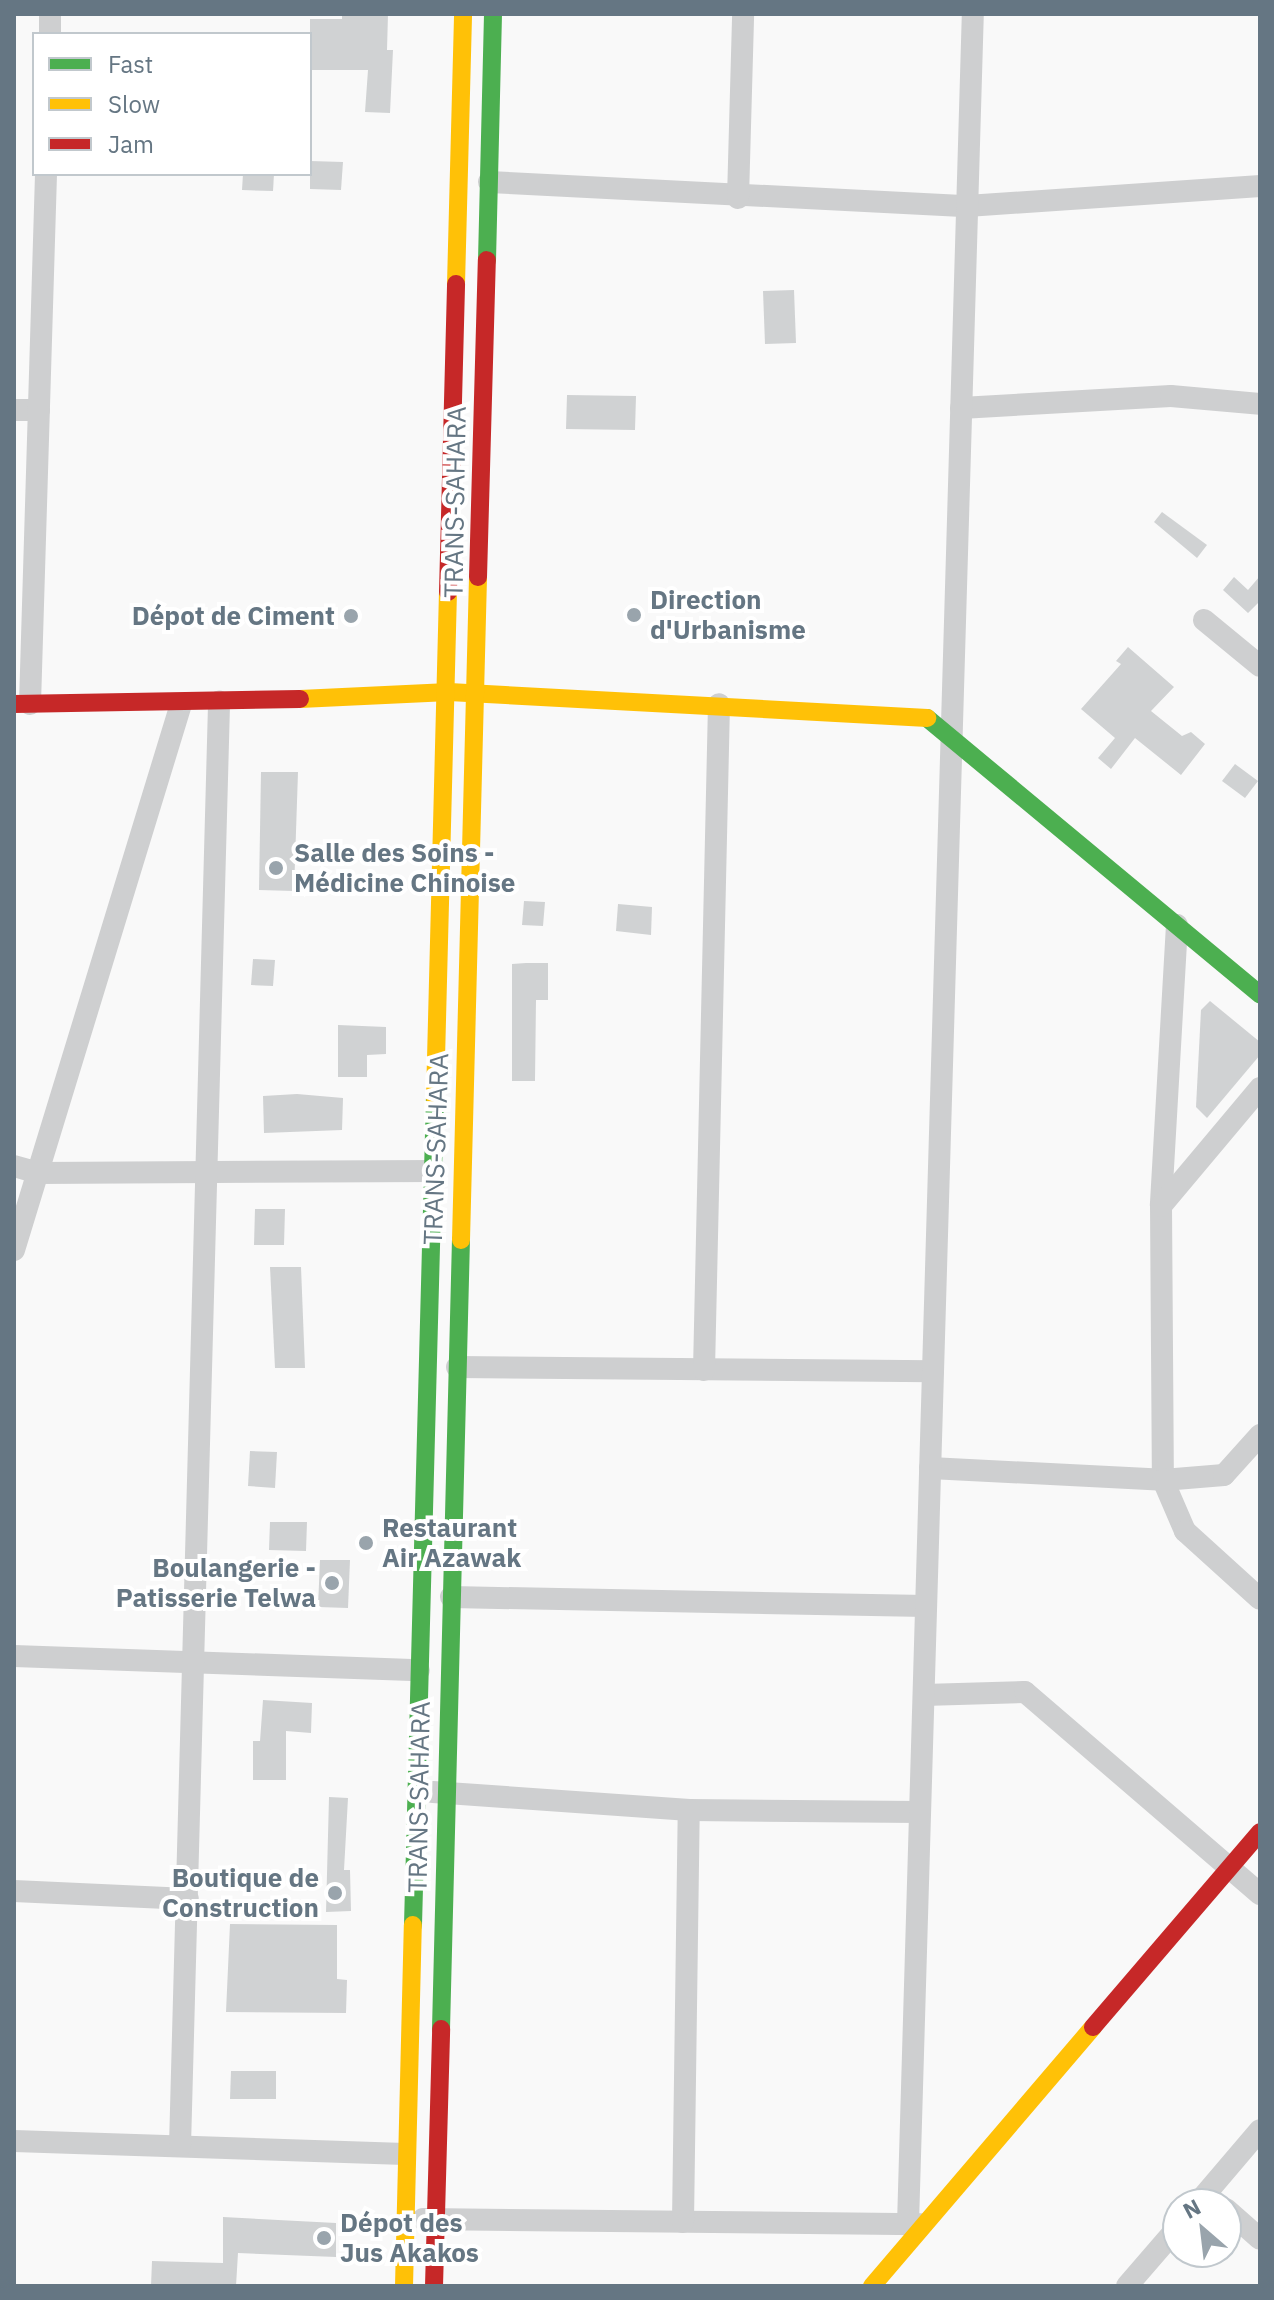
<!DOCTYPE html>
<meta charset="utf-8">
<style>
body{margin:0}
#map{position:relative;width:1274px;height:2300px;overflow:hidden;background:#f9f9f9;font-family:"IBM Plex Sans",sans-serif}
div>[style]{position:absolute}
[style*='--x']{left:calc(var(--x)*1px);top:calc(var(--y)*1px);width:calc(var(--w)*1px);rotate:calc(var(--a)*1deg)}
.building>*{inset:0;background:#d0d2d3}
.street>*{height:22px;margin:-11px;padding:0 11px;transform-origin:11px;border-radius:11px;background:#cecfd0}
.fast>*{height:18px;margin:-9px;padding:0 9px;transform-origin:9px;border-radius:9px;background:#4caf50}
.slow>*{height:18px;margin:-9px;padding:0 9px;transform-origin:9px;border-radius:9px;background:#ffc107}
.jam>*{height:18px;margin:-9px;padding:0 9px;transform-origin:9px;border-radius:9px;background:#c62828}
.dots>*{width:22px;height:22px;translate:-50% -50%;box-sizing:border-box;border:4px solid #fff;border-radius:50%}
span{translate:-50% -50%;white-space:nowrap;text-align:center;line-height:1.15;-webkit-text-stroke:8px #fff;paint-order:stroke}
.street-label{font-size:26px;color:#657683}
.poi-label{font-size:26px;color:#657683;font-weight:700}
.left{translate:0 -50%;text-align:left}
.right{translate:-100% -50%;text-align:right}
.frame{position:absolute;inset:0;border:16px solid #657683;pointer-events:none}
.legend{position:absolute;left:32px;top:32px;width:280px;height:144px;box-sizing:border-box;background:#fff;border:2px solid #c1c8cd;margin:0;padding:10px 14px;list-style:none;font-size:24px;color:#657683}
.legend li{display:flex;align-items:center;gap:16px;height:40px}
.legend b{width:40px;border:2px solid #c1c8cd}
.north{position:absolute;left:1162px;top:2188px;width:80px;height:80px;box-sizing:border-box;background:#fff;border:2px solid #c1c8cd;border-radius:50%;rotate:332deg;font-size:22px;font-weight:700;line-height:32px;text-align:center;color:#657683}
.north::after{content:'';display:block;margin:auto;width:28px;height:36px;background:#99a4ac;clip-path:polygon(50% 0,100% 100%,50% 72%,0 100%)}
</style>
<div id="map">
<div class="building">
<i style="clip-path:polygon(342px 14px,388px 14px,387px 50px,393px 50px,390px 113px,365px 112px,368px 70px,310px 70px,310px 19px,342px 19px)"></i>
<i style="clip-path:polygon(310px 161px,343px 162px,341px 190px,310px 189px)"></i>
<i style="clip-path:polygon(243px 174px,274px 174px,273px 191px,242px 190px)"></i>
<i style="clip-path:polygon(794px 290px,796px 343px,765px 344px,763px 291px)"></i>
<i style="clip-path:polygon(567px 395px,636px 396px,635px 430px,566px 429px)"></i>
<i style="clip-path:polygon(1162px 512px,1207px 545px,1197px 558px,1154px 522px)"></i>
<i style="clip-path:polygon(1260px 576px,1260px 601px,1248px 613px,1223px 590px,1234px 577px,1248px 590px)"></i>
<i style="clip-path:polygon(1128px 647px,1174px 687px,1151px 711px,1182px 736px,1191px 732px,1205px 744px,1181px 775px,1135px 738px,1111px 769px,1098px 758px,1115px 738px,1081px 709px,1121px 664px,1116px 661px)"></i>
<i style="clip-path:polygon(1235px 764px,1258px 781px,1245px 798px,1222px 781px)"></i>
<i style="clip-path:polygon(261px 772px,298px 772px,294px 891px,259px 890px)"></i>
<i style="clip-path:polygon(524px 901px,545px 902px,543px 926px,522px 925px)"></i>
<i style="clip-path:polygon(618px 904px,652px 907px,651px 935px,616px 931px)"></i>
<i style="clip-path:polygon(253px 959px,275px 960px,273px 986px,251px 985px)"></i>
<i style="clip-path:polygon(526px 963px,548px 963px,548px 1000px,536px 1000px,535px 1081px,512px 1081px,512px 964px)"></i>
<i style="clip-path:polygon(1210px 1001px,1260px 1042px,1260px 1055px,1207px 1118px,1196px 1107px,1201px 1010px)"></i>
<i style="clip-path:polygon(338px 1025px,386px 1027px,386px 1054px,367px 1055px,367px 1077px,338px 1077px)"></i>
<i style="clip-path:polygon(297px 1094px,343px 1098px,342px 1130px,264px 1133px,263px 1096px)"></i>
<i style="clip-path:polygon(255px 1209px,285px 1209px,284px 1245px,254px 1245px)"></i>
<i style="clip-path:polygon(270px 1267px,301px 1267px,305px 1368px,275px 1368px)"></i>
<i style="clip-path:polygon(250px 1451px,277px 1452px,275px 1488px,248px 1486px)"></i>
<i style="clip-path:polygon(270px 1522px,307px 1522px,306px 1551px,269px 1550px)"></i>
<i style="clip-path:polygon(320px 1560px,350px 1560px,348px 1608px,318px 1607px)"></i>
<i style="clip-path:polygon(263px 1700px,312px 1703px,311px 1733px,286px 1731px,286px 1780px,253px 1780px,253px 1741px,260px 1741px)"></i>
<i style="clip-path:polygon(329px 1797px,348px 1798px,344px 1870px,350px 1870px,351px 1911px,326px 1912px)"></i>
<i style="clip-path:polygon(230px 1924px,337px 1925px,337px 1979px,347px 1980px,346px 2013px,226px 2012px)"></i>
<i style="clip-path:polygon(231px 2071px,276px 2071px,276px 2099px,230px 2099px)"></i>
<i style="clip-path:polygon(223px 2217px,336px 2223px,336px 2257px,238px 2253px,236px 2286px,151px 2286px,152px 2261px,223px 2263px)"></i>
</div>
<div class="street">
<i style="--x:50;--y:34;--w:20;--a:-90"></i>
<i style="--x:489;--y:182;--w:479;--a:2.9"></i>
<i style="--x:967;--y:206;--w:294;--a:-3.9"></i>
<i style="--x:738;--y:198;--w:184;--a:-88.4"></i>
<i style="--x:961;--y:408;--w:210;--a:-3.3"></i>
<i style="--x:1171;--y:396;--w:89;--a:5.1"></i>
<i style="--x:14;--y:410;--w:25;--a:0"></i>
<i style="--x:1204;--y:620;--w:72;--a:39.4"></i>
<i style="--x:30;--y:704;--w:530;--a:-88.27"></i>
<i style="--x:1177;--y:925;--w:281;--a:93.3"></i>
<i style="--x:1161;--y:1206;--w:274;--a:89.6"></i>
<i style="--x:1163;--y:1480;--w:56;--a:66.7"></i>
<i style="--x:1185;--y:1531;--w:101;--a:42.2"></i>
<i style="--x:14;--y:1166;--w:25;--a:16"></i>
<i style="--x:38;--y:1173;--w:399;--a:-0.3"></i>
<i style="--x:1161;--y:1206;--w:154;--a:-50"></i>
<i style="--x:14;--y:1250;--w:571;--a:-72.99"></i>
<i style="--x:457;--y:1367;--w:476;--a:0.5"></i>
<i style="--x:704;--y:1370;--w:666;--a:-88.71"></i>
<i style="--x:930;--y:1468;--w:233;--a:2.9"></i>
<i style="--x:1163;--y:1480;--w:61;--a:-4.7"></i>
<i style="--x:1224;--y:1475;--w:54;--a:-48"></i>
<i style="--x:451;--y:1597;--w:475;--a:1.1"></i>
<i style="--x:14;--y:1656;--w:405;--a:2"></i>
<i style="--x:924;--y:1695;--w:101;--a:-1.7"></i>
<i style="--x:1025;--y:1692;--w:310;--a:40.7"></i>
<i style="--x:433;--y:1792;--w:257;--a:4"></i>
<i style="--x:689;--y:1810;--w:231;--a:0.5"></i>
<i style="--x:14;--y:1891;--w:174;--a:2.6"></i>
<i style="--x:14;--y:2141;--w:391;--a:1.9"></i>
<i style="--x:180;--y:2146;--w:1445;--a:-88.45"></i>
<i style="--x:1197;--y:2204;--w:97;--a:-49.6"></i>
<i style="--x:1226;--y:2209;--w:45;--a:41.4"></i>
<i style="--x:423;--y:2219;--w:498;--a:0.6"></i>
<i style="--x:683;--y:2222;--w:412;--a:-89.2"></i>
<i style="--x:908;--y:2224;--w:2211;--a:-88.32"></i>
<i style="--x:1127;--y:2286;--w:78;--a:-49.2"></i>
</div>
<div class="fast">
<i style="--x:487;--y:260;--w:246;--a:-88.6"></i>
<i style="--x:927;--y:718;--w:433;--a:39.7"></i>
<i style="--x:413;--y:1925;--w:827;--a:-88.48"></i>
<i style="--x:441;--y:2029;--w:789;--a:-88.55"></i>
</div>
<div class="slow">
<i style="--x:456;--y:284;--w:270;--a:-88.5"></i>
<i style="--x:300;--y:699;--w:149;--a:-2.7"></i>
<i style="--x:449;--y:692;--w:479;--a:3.1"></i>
<i style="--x:435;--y:1098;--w:506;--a:-88.53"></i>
<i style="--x:461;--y:1240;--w:663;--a:-88.53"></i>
<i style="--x:404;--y:2286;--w:361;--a:-88.6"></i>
<i style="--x:872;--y:2286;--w:340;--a:-49.5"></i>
</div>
<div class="jam">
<i style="--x:478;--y:577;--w:317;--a:-88.4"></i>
<i style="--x:448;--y:592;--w:308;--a:-88.5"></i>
<i style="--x:14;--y:704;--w:286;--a:-1"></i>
<i style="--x:1093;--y:2027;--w:257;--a:-49.4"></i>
<i style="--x:434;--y:2286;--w:257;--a:-88.4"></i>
</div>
<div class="dots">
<i style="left:634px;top:615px;background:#99a4ac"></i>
<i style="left:351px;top:616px;background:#99a4ac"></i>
<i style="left:276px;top:868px;background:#99a4ac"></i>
<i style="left:366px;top:1543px;background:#99a4ac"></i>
<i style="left:332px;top:1583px;background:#99a4ac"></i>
<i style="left:335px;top:1893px;background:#99a4ac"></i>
<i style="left:324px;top:2238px;background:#99a4ac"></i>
</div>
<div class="street-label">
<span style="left:455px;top:502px;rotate:-89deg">TRANS-SAHARA</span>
<span style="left:436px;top:1149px;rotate:-88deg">TRANS-SAHARA</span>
<span style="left:419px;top:1797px;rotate:-89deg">TRANS-SAHARA</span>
</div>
<div class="poi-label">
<span class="left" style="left:650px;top:615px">Direction<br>d'Urbanisme</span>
<span class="right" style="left:335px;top:616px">Dépot de Ciment</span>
<span class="left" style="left:294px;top:868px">Salle des Soins -<br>Médicine Chinoise</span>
<span class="left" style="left:382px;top:1543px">Restaurant<br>Air Azawak</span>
<span class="right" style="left:316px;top:1583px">Boulangerie -<br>Patisserie Telwa</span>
<span class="right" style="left:319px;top:1893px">Boutique de<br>Construction</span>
<span class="left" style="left:340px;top:2238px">Dépot des<br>Jus Akakos</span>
</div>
<div class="frame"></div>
<ul class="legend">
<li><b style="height:10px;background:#4caf50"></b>Fast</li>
<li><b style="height:10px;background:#ffc107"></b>Slow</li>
<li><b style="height:10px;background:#c62828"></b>Jam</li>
</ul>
<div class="north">N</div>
</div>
